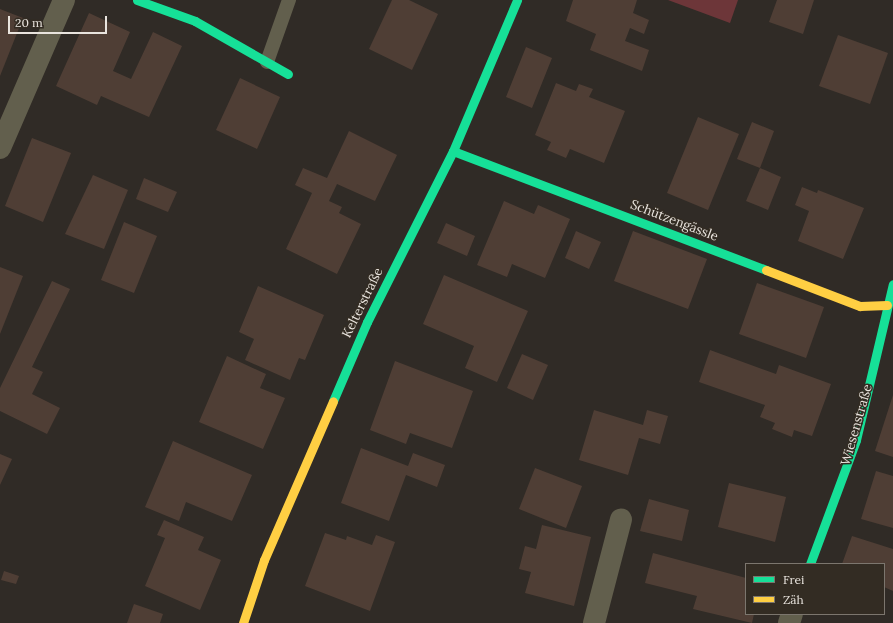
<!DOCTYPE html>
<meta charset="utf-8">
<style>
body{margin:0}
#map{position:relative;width:893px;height:623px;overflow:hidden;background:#302b26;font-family:Lora,serif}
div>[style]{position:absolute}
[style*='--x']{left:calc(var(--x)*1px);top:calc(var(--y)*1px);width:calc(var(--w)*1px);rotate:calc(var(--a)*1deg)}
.green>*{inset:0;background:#6d3639}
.building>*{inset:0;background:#4f3e35}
.lane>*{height:14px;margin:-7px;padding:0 7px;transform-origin:7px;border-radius:7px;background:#625f4d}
.street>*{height:22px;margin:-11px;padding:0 11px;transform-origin:11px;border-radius:11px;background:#625f4d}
.fast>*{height:9px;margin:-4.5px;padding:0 4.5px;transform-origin:4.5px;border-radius:4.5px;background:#16e098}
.slow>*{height:9px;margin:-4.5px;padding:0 4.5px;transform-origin:4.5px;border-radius:4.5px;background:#ffcf43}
span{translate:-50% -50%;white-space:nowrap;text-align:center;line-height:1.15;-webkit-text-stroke:3px #332c23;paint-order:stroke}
.street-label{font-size:13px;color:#e9e4de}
.legend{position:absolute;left:745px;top:563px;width:140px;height:52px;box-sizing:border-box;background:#332c23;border:1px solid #7c766e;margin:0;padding:5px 7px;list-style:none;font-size:12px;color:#e9e4de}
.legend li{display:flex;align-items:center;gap:8px;height:20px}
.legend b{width:20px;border:1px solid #7c766e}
.scale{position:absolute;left:8px;top:16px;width:99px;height:18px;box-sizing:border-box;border:2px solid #e9e4de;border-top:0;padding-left:5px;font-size:12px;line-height:14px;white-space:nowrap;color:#e9e4de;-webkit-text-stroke:3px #332c23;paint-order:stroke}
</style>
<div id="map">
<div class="green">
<i style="clip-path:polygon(668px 0,738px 0,730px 23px)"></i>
</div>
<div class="building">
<i style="clip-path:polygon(392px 0,409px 0,438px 14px,412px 70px,369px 49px)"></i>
<i style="clip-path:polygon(573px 0,637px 0,633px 13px,649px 20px,644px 34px,630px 28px,625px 41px,649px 50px,642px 71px,590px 50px,596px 34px,566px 21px)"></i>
<i style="clip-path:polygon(777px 0,814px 0,803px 34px,769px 22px)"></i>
<i style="clip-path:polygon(0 9px,23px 18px,0 76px)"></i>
<i style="clip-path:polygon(89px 13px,130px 32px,113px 71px,131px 79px,153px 32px,182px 46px,149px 117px,101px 96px,97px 105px,56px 86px)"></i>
<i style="clip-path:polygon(838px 35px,888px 53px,870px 104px,819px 86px)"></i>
<i style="clip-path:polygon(526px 47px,552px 58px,532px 108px,506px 97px)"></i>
<i style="clip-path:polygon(240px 78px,280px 97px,257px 149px,216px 130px)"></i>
<i style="clip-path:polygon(556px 83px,576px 91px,579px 84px,593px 89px,589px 97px,625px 111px,604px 163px,570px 149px,566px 158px,547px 150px,551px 142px,535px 135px)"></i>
<i style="clip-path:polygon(698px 117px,739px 134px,708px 210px,667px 193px)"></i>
<i style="clip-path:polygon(752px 122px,774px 131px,760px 168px,737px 159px)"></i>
<i style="clip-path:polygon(349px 131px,397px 155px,375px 201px,337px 184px,329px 201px,342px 207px,339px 213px,361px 224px,337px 274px,286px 249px,312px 193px,295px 185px,303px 168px,327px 178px)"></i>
<i style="clip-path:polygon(32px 138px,71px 153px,43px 222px,5px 206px)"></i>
<i style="clip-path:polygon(760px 168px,781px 177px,768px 210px,746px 201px)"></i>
<i style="clip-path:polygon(93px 175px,128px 190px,104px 249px,65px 234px)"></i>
<i style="clip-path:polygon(144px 178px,177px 192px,168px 212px,136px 199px)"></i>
<i style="clip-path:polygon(802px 187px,817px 193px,818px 190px,864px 208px,843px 259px,798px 241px,809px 211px,795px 205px)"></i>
<i style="clip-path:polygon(504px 201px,534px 214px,538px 205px,570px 219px,545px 278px,512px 264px,507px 277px,477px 265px)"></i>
<i style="clip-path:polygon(124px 222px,157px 236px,134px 293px,101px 280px)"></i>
<i style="clip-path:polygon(446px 223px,475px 236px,467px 256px,437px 243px)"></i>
<i style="clip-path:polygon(576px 231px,601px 242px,589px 269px,565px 258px)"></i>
<i style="clip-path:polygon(633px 231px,707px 259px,688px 309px,614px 281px)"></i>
<i style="clip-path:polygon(0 267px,23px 276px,0 334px)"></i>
<i style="clip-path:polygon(444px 275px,528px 311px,497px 382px,465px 368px,474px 346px,423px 324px)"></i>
<i style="clip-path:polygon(52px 281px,70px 289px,32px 367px,43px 372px,32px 394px,60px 408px,47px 434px,0 411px,0 388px)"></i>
<i style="clip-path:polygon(757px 283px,824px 307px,806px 358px,739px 334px)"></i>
<i style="clip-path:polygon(258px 286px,324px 315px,305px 360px,299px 358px,290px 380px,245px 360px,254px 339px,239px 332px)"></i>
<i style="clip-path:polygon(710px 350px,776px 374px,779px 365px,831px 384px,812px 436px,794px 430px,792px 437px,772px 429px,775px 423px,760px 417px,765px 405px,699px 382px)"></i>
<i style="clip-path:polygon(522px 354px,548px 365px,533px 400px,507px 388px)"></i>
<i style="clip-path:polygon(227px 356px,266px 374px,260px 388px,285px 398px,263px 449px,199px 422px)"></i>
<i style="clip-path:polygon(395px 361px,473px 391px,452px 448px,410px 433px,406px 444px,370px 430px)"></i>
<i style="clip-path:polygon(893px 395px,893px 457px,875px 451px)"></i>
<i style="clip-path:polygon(594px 410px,643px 425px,647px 410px,668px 416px,660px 444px,639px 438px,628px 475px,579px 460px)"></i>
<i style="clip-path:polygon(173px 441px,252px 475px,232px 521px,186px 502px,179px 521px,145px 507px)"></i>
<i style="clip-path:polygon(361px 448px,408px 466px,413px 453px,445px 465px,437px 487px,406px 475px,389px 521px,341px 503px)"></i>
<i style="clip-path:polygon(0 454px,12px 459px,0 485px)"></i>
<i style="clip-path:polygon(535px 468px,582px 486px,566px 528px,519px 509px)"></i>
<i style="clip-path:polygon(876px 471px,893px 476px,893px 528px,861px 519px)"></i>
<i style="clip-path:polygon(729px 483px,786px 497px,775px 542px,718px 527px)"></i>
<i style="clip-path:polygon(649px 499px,689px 510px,682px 541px,640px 531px)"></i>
<i style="clip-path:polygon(164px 520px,204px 537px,198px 550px,221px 560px,200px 610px,145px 586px,165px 538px,157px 535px)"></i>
<i style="clip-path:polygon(542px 525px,591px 537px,574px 606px,525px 593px,531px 572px,519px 569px,525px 546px,536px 549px)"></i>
<i style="clip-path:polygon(325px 533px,346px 540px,347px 536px,372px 545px,376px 535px,395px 542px,370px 611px,305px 586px)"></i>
<i style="clip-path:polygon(852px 536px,893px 549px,893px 591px,884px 587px,884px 564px,842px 564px)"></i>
<i style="clip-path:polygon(653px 553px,746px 578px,746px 614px,754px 614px,752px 623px,693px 609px,697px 596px,645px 583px)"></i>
<i style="clip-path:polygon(4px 571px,19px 576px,16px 584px,1px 580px)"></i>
<i style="clip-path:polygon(134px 604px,163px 614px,160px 623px,127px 623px)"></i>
</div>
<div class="lane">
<i style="--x:267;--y:62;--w:66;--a:-70.5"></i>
</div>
<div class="street">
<i style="--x:0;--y:148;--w:161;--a:-66.6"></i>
<i style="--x:594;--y:623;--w:107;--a:-75.4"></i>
<i style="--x:789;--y:623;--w:9;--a:-72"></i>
</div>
<div class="fast">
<i style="--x:137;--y:0;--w:62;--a:19.9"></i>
<i style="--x:195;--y:21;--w:107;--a:29.7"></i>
<i style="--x:453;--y:151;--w:335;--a:20.8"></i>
<i style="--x:333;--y:401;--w:86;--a:-66.7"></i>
<i style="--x:367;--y:322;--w:191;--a:-63.3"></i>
<i style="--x:453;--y:151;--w:164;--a:-67"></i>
<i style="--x:810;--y:564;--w:132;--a:-69.6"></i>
<i style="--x:856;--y:440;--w:160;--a:-76.7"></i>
</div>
<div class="slow">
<i style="--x:766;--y:270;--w:101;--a:21"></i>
<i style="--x:860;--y:306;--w:27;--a:-2"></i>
<i style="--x:243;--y:623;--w:66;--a:-71.6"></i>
<i style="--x:264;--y:560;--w:173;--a:-66.5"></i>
</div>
<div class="street-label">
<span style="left:674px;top:221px;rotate:21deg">Schützengässle</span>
<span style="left:363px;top:303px;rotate:-64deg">Kelterstraße</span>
<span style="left:857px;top:425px;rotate:-74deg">Wiesenstraße</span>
</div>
<ul class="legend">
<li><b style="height:5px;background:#16e098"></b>Frei</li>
<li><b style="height:5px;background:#ffcf43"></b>Zäh</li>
</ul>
<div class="scale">20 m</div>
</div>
